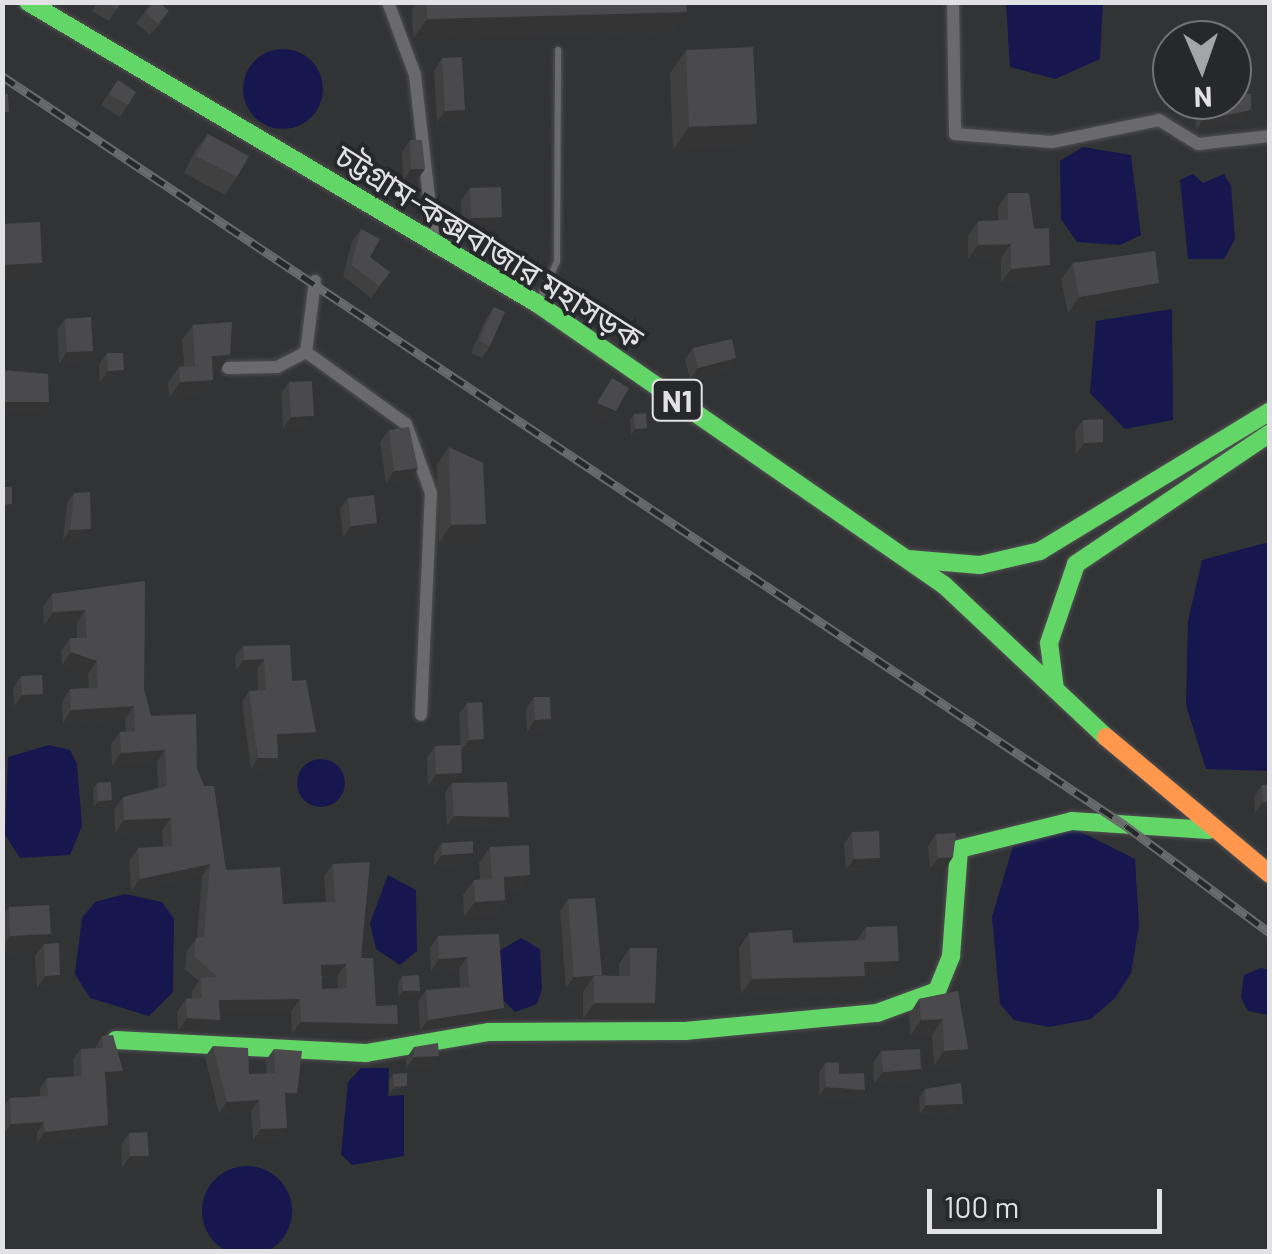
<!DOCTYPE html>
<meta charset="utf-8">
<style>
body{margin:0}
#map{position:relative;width:1272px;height:1254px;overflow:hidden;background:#323335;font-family:Barlow,"Noto Sans Bengali",sans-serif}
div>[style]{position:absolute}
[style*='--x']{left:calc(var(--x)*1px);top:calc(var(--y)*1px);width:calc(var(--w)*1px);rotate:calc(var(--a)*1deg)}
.water>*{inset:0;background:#16174e}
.round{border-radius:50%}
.roads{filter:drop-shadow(0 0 2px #4f4f51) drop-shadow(0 0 2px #4f4f51)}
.lane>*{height:6px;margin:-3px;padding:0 3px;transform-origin:3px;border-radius:3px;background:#6a6a6c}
.street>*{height:12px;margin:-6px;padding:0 6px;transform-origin:6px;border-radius:6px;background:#6a6a6c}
.fast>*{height:18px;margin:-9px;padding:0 9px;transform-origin:9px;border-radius:9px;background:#63d668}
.slow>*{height:18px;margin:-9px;padding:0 9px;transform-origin:9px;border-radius:9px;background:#ff974d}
.rail>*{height:9px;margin-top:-4.5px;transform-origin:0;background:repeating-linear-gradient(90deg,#27282c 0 15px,#696a6c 0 30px);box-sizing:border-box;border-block:2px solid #696a6c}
.wall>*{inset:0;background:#404041}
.shaded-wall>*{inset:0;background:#343435}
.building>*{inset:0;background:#4a4a4c}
span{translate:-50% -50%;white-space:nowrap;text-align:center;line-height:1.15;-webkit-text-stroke:8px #27282c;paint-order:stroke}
.shield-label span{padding:2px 8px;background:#27282c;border:2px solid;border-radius:8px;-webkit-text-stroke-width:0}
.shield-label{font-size:30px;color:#e2e2e5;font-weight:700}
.street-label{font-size:32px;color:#e2e2e5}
.frame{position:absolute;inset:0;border:5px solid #e2e2e5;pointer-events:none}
.north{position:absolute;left:1152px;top:20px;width:100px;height:100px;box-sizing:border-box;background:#27282c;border:2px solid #727276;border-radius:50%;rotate:178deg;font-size:28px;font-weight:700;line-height:40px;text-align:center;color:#e2e2e5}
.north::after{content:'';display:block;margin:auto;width:35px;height:45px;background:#a4a5a7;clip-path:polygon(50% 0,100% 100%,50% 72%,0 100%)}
.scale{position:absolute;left:927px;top:1189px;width:235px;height:45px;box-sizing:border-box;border:5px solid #e2e2e5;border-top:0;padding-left:12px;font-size:30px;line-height:35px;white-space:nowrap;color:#e2e2e5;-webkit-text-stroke:8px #27282c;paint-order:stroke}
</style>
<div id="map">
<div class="water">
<i style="clip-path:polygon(1006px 3px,1103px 3px,1100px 59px,1055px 79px,1010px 67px)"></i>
<i class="round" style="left:243px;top:49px;width:80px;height:80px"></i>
<i style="clip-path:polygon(1083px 147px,1131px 155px,1141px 235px,1120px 245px,1077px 242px,1061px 219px,1060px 161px)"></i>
<i style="clip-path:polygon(1193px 174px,1203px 183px,1224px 174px,1231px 186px,1235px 239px,1224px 259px,1188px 259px,1180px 180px)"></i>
<i style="clip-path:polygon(1172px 309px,1173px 420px,1125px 429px,1090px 393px,1096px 321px)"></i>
<i style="clip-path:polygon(1269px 542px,1269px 771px,1206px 769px,1186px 705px,1188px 621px,1202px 560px)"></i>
<i style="clip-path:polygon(49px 745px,70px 750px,77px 764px,82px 826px,70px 855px,20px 858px,5px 835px,8px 757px)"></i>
<i class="round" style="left:297px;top:759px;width:48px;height:48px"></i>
<i style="clip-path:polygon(1067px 825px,1135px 859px,1139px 925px,1131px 973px,1115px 998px,1091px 1019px,1049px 1027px,1014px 1020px,1000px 1004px,992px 917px,1013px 846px)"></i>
<i style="clip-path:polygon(388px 875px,416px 890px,417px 951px,400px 965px,376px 949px,370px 923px)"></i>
<i style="clip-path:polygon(125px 894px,162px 902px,174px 919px,173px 992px,149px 1016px,90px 998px,75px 974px,82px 918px,95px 902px)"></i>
<i style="clip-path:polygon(521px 938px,540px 949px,542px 989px,537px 1004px,515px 1012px,500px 997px,496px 953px)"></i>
<i style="clip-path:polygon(1261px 968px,1269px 970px,1269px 1015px,1248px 1011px,1241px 998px,1244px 975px)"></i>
<i style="clip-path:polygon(361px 1068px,389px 1068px,388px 1096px,404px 1095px,404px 1156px,352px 1165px,341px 1154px,348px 1082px)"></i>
<i class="round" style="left:202px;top:1166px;width:90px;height:90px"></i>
</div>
<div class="roads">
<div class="lane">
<i style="--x:540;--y:298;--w:40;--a:-65"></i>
<i style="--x:557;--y:262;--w:212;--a:-89.7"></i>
</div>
<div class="street">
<i style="--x:388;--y:2;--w:78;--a:69.7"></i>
<i style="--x:415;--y:75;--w:167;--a:83.5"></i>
<i style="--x:953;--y:2;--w:132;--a:89.1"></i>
<i style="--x:955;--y:134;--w:97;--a:4.7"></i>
<i style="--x:1052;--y:142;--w:109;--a:-11.6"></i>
<i style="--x:1159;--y:120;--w:46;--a:31.6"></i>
<i style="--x:1198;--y:144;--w:72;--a:-6.3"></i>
<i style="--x:315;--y:281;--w:72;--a:97.2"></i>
<i style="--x:306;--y:352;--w:123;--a:35.8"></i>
<i style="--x:406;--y:424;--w:73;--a:70.1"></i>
<i style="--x:431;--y:493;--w:222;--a:92.6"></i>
<i style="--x:228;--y:368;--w:49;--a:-1.2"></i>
<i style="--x:277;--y:367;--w:33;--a:-27"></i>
</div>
<div class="fast">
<i style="--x:28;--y:2;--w:593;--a:30.63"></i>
<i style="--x:538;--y:304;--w:494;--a:34.7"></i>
<i style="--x:944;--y:585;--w:222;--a:43.2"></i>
<i style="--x:908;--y:559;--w:72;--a:4.8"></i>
<i style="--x:980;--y:565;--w:62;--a:-13.1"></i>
<i style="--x:1040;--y:551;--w:269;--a:-31.3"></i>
<i style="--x:1055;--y:689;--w:46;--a:-97.4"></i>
<i style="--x:1049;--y:643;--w:83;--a:-71.1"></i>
<i style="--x:1076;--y:564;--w:234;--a:-34"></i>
<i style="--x:116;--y:1040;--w:250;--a:3"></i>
<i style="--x:366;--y:1053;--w:125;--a:-9.7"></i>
<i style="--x:489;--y:1032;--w:196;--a:-0.3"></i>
<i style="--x:685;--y:1031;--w:193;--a:-5.4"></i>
<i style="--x:877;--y:1013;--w:64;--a:-20.1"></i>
<i style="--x:937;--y:991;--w:38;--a:-68"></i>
<i style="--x:951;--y:956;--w:107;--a:-85.7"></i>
<i style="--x:959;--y:849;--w:116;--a:-13.9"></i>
<i style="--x:1072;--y:821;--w:137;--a:3.8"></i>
</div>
<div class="slow">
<i style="--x:1106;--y:737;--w:214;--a:39.9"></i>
</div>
</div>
<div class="rail">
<i style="--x:2;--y:76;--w:1351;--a:33.71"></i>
<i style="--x:1126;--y:826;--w:179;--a:36.6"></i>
</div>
<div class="wall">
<i style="clip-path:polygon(97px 2px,121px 2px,109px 21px,92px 11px)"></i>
<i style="clip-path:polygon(417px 2px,686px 2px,673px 32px,413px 39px,412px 9px)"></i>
<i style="clip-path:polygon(145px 12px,161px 23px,150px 35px,136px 23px)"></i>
<i style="clip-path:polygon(686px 50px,740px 146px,673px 150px,670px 73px)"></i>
<i style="clip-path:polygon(442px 58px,456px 121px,437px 122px,434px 70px)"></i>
<i style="clip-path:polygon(118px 80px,136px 92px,120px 117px,101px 105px)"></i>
<i style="clip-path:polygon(1236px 94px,1245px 119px,1196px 130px,1195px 100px,1232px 100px)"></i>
<i style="clip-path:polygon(208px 134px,237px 177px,225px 195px,184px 173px,195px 151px)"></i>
<i style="clip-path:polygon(410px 140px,417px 180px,403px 181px,402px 152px)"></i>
<i style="clip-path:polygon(470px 188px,502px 217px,494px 229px,462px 230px,461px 200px)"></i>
<i style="clip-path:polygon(1008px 193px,1040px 279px,1001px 283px,1001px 258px,968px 259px,968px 236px,978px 221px,998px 221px,998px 207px)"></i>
<i style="clip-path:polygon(361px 229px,370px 257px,390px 272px,371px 298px,343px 276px,352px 241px)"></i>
<i style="clip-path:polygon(1073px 263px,1148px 299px,1068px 313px,1061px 279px)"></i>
<i style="clip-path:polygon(494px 307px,490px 346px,482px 358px,471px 353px,486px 319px)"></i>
<i style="clip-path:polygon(65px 319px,85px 363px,59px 364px,57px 330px)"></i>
<i style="clip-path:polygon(193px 325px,230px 355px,219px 371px,212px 371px,213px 380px,202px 396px,169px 398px,168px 382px,179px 367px,184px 366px,182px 340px)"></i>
<i style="clip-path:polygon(693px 348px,736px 358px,728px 370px,690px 379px,685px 359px)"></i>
<i style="clip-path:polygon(107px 353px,124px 370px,116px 381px,100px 382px,99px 365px)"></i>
<i style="clip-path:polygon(289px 382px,306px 427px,283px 429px,281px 393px)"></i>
<i style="clip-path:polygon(634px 414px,647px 428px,643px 434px,631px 435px,630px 420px)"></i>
<i style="clip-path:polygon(1083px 420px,1103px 442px,1095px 454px,1076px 454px,1075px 431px)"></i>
<i style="clip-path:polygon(389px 430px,410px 480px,386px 483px,380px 442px)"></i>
<i style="clip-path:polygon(449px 447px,474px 541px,439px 543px,437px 464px)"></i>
<i style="clip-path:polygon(74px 493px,85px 539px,63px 540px,67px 503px)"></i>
<i style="clip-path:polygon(348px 498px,377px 523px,369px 534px,343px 537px,340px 509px)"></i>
<i style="clip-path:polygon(evenodd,145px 581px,144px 689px,151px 716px,197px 768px,226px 870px,283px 904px,326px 902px,324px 876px,333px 864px,376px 1006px,398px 1024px,389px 1036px,292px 1034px,291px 1012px,220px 1012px,220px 1020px,211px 1032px,178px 1031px,177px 1012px,186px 999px,192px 999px,192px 991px,199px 981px,185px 969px,187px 950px,197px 938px,202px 876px,131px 891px,129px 861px,138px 848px,163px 847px,162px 830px,115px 833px,114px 810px,123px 797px,158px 789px,157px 762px,112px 766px,111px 744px,120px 732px,126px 732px,125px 719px,63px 723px,62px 702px,70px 689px,89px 688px,88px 674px,62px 665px,61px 651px,70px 638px,77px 638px,77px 623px,44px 625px,43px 606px,52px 594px,145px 581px,337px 976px,338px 988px,322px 989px,322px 977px,337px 976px)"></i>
<i style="clip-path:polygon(290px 645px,292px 681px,316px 732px,309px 743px,277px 744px,278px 758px,270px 768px,251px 769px,242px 702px,249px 691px,258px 691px,257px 669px,236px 670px,235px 656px,243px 646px)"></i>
<i style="clip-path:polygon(21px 676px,34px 706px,14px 706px,13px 688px)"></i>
<i style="clip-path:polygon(534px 697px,543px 731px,527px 732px,526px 709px)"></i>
<i style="clip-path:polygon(467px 703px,476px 750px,461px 751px,459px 714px)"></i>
<i style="clip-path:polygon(435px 746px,455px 783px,509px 817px,502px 827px,447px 826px,445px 793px,451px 784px,428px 786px,427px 758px)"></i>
<i style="clip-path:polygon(97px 783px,112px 800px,108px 806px,94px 807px,93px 789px)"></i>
<i style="clip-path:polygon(1262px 785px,1270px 785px,1270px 812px,1255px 813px,1254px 797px)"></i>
<i style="clip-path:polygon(852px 832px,872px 869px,846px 870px,844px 844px)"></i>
<i style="clip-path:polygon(936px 834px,945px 869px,930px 869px,928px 846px)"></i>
<i style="clip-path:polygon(442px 843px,473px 853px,465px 865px,434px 866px,434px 854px)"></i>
<i style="clip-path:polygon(490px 847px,530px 875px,520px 890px,505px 891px,505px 900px,495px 915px,464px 917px,463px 895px,474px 880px,480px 879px,479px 863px)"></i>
<i style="clip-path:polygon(568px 899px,602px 975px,619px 976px,619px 964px,630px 948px,644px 1019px,583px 1019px,583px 992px,586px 987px,566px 988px,560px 911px)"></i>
<i style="clip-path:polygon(9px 907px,44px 944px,52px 987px,37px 988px,35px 956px,39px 951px,2px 953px,2px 916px)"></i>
<i style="clip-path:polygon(866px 927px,888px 976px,865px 977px,854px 992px,741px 994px,739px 948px,749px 933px,793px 943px,857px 940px)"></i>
<i style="clip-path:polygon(499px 934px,496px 1019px,420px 1031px,418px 1002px,426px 990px,460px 987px,459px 969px,431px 971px,430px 948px,438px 936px)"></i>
<i style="clip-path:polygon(402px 976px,416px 996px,398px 997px,398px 982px)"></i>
<i style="clip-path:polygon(958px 991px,968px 1049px,957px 1065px,934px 1066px,932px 1035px,910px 1036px,909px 1015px,919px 999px)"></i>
<i style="clip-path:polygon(102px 1036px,116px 1082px,106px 1082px,108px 1125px,101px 1136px,37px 1143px,37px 1133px,3px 1135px,2px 1108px,10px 1098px,40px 1096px,40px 1089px,47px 1078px,74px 1077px,73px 1059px,81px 1049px,95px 1048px)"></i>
<i style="clip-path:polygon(213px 1046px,249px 1074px,266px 1073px,266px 1060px,274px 1049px,289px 1104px,285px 1104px,287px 1128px,279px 1139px,253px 1140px,251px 1111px,219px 1113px,205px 1057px)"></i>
<i style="clip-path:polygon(414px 1047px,439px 1056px,431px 1067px,406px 1069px,406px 1059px)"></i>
<i style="clip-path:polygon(881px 1051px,921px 1069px,913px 1081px,874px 1083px,873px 1063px)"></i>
<i style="clip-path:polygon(825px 1063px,865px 1090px,858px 1099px,819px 1096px,819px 1073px)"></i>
<i style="clip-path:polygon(393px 1074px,403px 1092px,390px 1093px,389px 1080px)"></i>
<i style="clip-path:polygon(925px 1089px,956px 1112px,920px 1114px,919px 1098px)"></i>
<i style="clip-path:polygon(129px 1133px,149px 1156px,141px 1167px,122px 1168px,121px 1145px)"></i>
</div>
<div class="shaded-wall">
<i style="clip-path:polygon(687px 12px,673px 32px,413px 39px,427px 19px)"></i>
<i style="clip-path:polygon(465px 110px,456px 121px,437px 122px,445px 111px)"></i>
<i style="clip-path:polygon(1251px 110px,1245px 119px,1196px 130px,1203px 120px)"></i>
<i style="clip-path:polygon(757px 124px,740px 146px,673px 150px,689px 127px)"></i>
<i style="clip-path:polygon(411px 169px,425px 169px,417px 180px,403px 181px)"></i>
<i style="clip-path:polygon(502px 217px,494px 229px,462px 230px,471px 218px)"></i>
<i style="clip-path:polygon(1011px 244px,1001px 258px,968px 259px,978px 245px)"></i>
<i style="clip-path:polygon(42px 263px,30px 280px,2px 282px,2px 265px)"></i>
<i style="clip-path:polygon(1050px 265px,1040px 279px,1001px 283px,1011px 269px)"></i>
<i style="clip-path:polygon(1159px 283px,1148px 299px,1068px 313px,1079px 297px)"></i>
<i style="clip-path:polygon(93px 351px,85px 363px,59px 364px,67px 352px)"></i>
<i style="clip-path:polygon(230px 355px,219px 371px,201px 372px,212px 356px)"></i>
<i style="clip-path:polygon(736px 358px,728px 370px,690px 379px,698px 368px)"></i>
<i style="clip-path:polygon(124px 370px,116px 381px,100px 382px,108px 371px)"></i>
<i style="clip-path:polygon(213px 380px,202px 396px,169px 398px,180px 382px)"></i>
<i style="clip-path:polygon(2px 402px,49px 402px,41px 414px,2px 413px)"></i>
<i style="clip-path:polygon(597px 403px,616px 411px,608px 423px,589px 415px)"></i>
<i style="clip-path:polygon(314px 416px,306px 427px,283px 429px,291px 417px)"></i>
<i style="clip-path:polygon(647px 428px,643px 434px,631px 435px,635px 429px)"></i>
<i style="clip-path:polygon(1103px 442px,1095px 454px,1076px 454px,1084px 443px)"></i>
<i style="clip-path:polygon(418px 468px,410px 480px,386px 483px,394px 471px)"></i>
<i style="clip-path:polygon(12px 504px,4px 516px,2px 516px,2px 505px)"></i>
<i style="clip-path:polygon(377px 523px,369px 534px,343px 537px,351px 526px)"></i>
<i style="clip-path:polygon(486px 524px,474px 541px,439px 543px,451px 525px)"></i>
<i style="clip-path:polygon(91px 529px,85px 539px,63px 540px,70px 530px)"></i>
<i style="clip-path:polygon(85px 610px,77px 623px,44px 625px,53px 612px)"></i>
<i style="clip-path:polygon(71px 652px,97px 661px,88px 674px,62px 665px)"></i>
<i style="clip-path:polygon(264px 659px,257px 669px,236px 670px,244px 660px)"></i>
<i style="clip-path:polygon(43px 694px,34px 706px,14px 706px,22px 695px)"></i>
<i style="clip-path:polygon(134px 706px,125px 719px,63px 723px,71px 710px)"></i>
<i style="clip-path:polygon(551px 719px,543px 731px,527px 732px,535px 720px)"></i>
<i style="clip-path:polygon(316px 732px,309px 743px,269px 745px,277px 734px)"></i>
<i style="clip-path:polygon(484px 739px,476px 750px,461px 751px,469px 740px)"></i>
<i style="clip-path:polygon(165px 750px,157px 762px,112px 766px,121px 753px)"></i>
<i style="clip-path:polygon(258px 758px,278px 758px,270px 768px,251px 769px)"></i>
<i style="clip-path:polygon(462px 773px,454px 784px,428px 786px,436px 774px)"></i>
<i style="clip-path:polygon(112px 800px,108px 806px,94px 807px,98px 801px)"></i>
<i style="clip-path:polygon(1270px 801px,1270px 812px,1255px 813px,1263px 802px)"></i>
<i style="clip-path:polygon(454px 816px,509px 817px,502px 827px,447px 826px)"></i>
<i style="clip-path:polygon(171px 818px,162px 830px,115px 833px,124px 820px)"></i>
<i style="clip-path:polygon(473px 853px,465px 865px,434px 866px,442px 855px)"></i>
<i style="clip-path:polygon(953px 857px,945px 869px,930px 869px,938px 858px)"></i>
<i style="clip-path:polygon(880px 858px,872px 869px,846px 870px,854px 859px)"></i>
<i style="clip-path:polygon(210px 864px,202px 876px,131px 891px,140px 879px)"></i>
<i style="clip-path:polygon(530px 875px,520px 890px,493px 892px,504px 877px)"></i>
<i style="clip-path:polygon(505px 900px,495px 915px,464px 917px,475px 902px)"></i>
<i style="clip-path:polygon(51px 934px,39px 951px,2px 953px,2px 947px,10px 936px)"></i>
<i style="clip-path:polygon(467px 957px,459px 969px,431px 971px,439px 959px)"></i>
<i style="clip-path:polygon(899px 961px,888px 976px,865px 977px,854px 992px,741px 994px,752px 979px,864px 962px)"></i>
<i style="clip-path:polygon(346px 964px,337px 976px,312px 977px,321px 965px)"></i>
<i style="clip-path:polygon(60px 975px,52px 987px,37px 988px,45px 976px)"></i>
<i style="clip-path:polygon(602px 975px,594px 976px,586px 987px,566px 988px,574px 977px)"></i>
<i style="clip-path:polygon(403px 991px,420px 991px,416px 996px,398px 997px)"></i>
<i style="clip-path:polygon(300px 999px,291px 1012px,210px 1012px,219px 1000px)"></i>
<i style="clip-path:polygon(594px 1003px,655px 1003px,644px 1019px,583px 1019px)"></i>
<i style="clip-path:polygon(504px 1008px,496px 1019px,420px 1031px,428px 1020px)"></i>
<i style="clip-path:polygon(187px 1018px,220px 1020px,211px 1032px,178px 1031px)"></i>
<i style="clip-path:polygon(943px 1019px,932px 1035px,910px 1036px,921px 1020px)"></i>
<i style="clip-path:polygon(301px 1022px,398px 1024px,389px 1036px,292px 1034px)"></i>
<i style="clip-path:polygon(968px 1049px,957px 1065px,934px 1066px,944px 1051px)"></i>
<i style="clip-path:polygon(439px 1056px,431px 1067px,406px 1069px,414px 1057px)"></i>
<i style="clip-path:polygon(921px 1069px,913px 1081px,874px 1083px,883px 1072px)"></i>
<i style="clip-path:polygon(123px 1071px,116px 1082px,98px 1083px,105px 1072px)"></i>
<i style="clip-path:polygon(407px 1086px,403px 1092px,390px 1093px,394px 1087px)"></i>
<i style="clip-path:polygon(826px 1087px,865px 1090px,858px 1099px,819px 1096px)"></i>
<i style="clip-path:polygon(285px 1093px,297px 1093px,289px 1104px,277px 1104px)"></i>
<i style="clip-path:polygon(259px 1100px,251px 1111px,219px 1113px,227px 1102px)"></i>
<i style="clip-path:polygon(963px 1104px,956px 1112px,920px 1114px,926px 1105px)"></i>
<i style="clip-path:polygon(44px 1122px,37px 1133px,3px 1135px,11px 1124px)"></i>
<i style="clip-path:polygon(108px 1125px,101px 1136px,37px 1143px,45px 1132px)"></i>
<i style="clip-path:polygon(287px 1128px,279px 1139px,253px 1140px,261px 1129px)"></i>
<i style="clip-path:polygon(130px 1156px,149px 1156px,141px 1167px,122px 1168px)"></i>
</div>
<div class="building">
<i style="clip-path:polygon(105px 2px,121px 2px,117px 9px)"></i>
<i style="clip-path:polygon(153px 2px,159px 2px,169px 11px,158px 24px,145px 12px)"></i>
<i style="clip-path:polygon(427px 2px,686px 2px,687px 12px,427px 19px)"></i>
<i style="clip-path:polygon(753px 47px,757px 124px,689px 127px,686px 50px)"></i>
<i style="clip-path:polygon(462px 57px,465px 110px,445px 111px,442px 58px)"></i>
<i style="clip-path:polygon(1232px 65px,1235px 66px,1236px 94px,1251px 94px,1251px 110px,1203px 120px,1202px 100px,1232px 100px)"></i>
<i style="clip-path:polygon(118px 80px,136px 92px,128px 105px,109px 94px)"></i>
<i style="clip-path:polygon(2px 94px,8px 94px,9px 112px,2px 112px)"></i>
<i style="clip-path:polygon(208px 134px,249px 156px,237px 177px,196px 156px)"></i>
<i style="clip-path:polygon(410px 140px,422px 140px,425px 169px,411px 169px)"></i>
<i style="clip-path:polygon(501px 187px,502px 217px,471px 218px,470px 188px)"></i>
<i style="clip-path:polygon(1008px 193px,1029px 193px,1034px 229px,1049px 228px,1050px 265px,1011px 269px,1011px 244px,978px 245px,978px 221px,1008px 220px)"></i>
<i style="clip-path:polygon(40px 222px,42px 263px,2px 265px,2px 224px)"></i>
<i style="clip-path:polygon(361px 229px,380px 239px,370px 257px,390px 272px,379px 286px,351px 265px)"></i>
<i style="clip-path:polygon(1155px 251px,1159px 283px,1079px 297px,1073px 263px)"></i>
<i style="clip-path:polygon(494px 307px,505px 312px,490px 346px,479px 341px)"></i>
<i style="clip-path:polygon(91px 317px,93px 351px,67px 352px,65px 319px)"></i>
<i style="clip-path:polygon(232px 322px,230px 355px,212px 356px,213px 380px,180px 382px,179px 367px,195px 366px,193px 325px)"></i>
<i style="clip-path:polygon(732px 339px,736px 358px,698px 368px,693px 348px)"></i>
<i style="clip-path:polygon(107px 353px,123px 353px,124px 370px,108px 371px)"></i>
<i style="clip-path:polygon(2px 370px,48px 374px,49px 402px,2px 402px)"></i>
<i style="clip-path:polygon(612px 378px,629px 388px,616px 411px,597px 403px)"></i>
<i style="clip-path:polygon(312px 381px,314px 416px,291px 417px,289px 382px)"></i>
<i style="clip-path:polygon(646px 413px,647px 428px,635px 429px,634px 414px)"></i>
<i style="clip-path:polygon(1103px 419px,1103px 442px,1084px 443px,1083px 420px)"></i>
<i style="clip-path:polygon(409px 427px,418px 468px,394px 471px,389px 430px)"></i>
<i style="clip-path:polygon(449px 447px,483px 463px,486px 524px,451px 525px)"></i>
<i style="clip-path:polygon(2px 487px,12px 487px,12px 504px,2px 505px)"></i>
<i style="clip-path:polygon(90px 492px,91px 529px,70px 530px,74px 493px)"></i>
<i style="clip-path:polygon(374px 495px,377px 523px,351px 526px,348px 498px)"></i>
<i style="clip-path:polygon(evenodd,145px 581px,144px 689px,151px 716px,196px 714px,197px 768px,204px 786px,214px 786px,226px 870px,280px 867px,283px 904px,335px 902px,333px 864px,370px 862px,361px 958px,373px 958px,376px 1006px,397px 1005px,398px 1024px,301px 1022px,300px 999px,219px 1000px,220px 1020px,187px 1018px,186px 999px,202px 998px,201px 978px,218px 977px,194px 956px,196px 938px,204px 937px,210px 864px,140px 879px,138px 848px,172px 846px,171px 818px,124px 820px,123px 797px,167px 786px,165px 750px,121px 753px,120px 732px,135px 731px,134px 706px,71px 710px,70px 689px,98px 688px,97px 661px,71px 652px,70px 638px,87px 638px,85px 610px,53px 612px,52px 594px,145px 581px,346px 964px,347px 988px,322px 989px,321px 965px,346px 964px)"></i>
<i style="clip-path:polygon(290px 645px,292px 681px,306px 680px,316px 732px,277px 734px,278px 758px,258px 758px,249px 691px,266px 690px,264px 659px,244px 660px,243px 646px)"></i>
<i style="clip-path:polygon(42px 675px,43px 694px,22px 695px,21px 676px)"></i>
<i style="clip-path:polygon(534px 697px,550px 697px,551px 719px,535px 720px)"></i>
<i style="clip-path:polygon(482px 702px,484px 739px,469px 740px,467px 703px)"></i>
<i style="clip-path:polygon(461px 745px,462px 773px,436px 774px,435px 746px)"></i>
<i style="clip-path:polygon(111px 782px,112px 800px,98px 801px,97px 783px)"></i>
<i style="clip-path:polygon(507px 782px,509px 817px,454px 816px,452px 783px)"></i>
<i style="clip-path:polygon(1262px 785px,1270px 785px,1270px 801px,1263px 802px)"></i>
<i style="clip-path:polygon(879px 831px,880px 858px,854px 859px,852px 832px)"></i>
<i style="clip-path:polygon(956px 833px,953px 857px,938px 858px,936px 834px)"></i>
<i style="clip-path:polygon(473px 841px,473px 853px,442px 855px,442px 843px)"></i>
<i style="clip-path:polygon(529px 845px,530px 875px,504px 877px,505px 900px,475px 902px,474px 880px,492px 879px,490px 847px)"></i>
<i style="clip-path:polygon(595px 898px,602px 975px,574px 977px,568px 899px)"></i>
<i style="clip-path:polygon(49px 905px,51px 934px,10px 936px,9px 907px)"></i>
<i style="clip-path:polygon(897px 926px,899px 961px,864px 962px,865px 976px,752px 979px,749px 933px,792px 930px,793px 943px,866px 940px,866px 927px)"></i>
<i style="clip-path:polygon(499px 934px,504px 1008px,428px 1020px,426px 990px,469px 987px,467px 957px,439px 959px,438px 936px)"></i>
<i style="clip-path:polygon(59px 943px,60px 975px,45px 976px,44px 944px)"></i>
<i style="clip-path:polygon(630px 948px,657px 948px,655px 1003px,594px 1003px,594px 976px,630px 976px)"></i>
<i style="clip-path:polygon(419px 975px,420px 991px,403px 991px,402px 976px)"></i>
<i style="clip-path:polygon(958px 991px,968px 1049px,944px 1051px,943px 1019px,921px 1020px,919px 999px)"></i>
<i style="clip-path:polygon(113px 1035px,123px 1071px,105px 1072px,108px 1125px,45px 1132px,44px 1122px,11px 1124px,10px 1098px,48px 1096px,47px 1078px,82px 1076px,81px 1049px,103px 1048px,102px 1036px)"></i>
<i style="clip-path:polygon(438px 1043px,439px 1056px,414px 1057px,414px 1047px)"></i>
<i style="clip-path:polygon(213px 1046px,248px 1048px,249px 1074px,275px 1073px,274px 1049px,302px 1051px,297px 1093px,285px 1093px,287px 1128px,261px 1129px,259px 1100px,227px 1102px)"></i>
<i style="clip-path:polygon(920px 1049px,921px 1069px,883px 1072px,881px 1051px)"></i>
<i style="clip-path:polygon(825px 1063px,839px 1063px,839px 1074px,864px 1073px,865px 1090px,826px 1087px)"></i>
<i style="clip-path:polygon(407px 1073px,407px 1086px,394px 1087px,393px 1074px)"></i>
<i style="clip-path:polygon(961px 1083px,963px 1104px,926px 1105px,925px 1089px)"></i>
<i style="clip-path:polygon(147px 1132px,149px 1156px,130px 1156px,129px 1133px)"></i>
</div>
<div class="shield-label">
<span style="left:677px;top:400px">N1</span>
</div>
<div class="street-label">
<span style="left:490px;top:246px;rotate:32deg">চট্টগ্রাম-কক্সবাজার মহাসড়ক</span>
</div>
<div class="frame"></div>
<div class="north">N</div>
<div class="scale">100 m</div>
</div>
